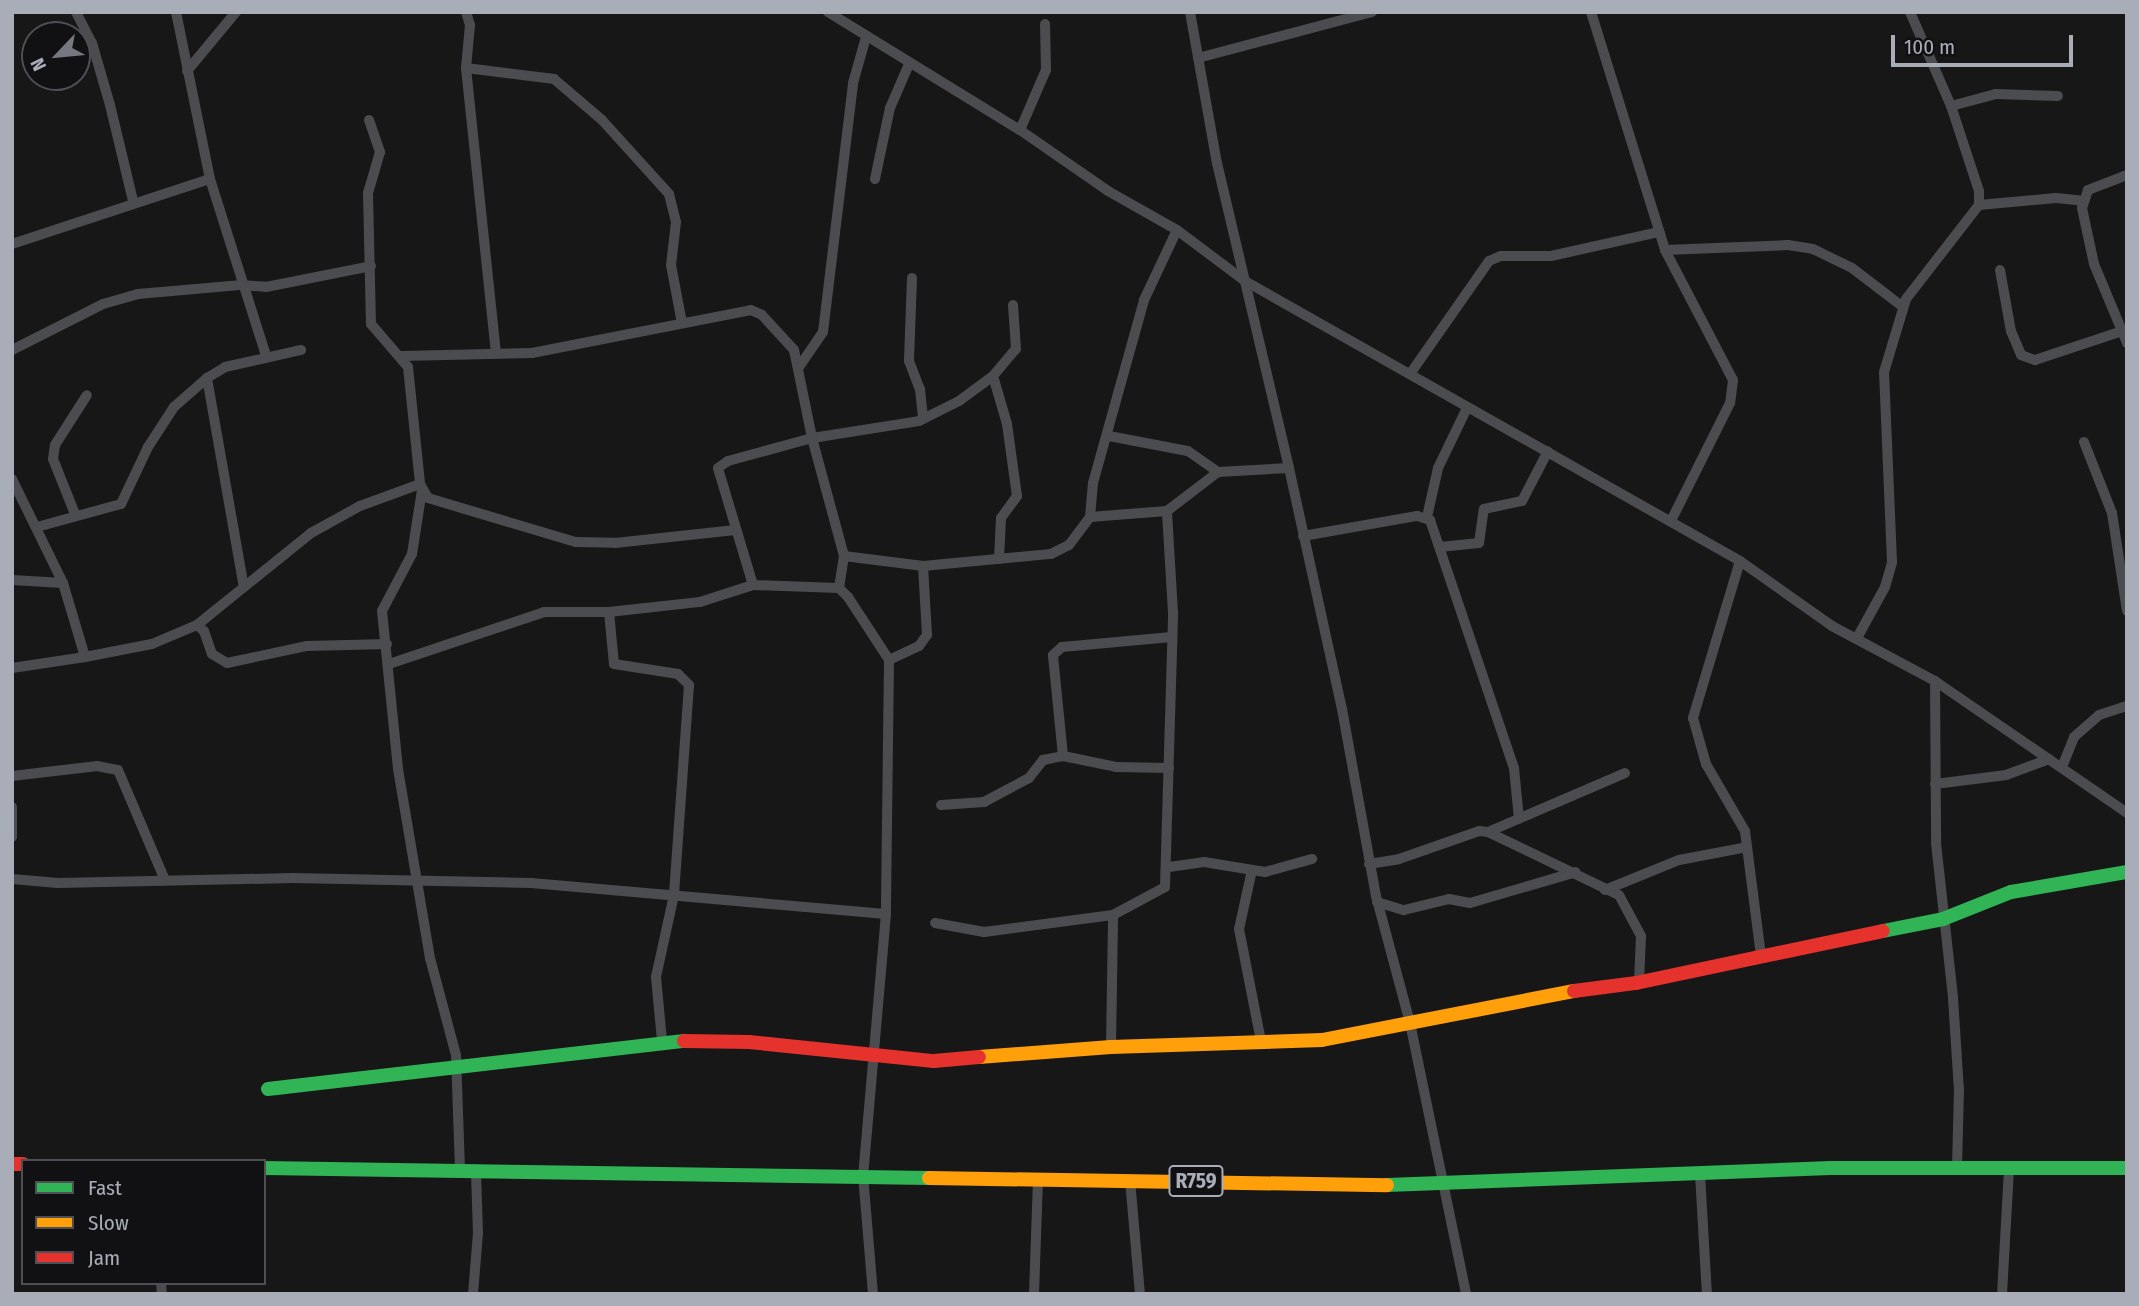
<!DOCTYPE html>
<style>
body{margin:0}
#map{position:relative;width:2139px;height:1306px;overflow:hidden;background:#171717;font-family:"Fira Sans Condensed",sans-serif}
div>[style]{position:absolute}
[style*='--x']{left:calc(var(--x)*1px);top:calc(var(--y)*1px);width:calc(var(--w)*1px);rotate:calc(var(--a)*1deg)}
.street>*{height:10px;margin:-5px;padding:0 5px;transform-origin:5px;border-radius:5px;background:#4b4c50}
.fast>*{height:14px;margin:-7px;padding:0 7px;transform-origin:7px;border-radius:7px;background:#30b455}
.slow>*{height:14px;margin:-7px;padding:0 7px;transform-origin:7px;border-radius:7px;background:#ff9f0a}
.jam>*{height:14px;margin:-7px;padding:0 7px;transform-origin:7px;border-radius:7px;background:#e5322d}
span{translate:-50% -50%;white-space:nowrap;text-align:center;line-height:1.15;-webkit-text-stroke:7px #111113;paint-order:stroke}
.shield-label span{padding:2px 5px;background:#111113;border:2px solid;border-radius:5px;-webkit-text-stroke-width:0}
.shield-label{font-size:21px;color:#a8adb8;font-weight:700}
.frame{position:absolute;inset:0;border:14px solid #a8adb8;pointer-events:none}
.legend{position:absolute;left:21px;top:1159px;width:245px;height:126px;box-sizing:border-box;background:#111113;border:2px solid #4d4f55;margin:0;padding:9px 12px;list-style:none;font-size:21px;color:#a8adb8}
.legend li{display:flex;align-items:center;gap:14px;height:35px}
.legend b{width:35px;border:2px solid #4d4f55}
.north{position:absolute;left:21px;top:21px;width:70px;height:70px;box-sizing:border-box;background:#111113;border:2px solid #4d4f55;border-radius:50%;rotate:244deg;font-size:19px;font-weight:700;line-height:28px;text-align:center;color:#a8adb8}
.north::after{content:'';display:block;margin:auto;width:24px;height:32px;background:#757880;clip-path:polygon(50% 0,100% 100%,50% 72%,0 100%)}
.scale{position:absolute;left:1891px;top:35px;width:182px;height:32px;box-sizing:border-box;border:4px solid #a8adb8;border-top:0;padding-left:9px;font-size:21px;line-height:24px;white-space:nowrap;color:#a8adb8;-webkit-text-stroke:5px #111113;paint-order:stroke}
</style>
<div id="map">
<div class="street">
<i style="--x:76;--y:12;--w:35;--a:63"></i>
<i style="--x:92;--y:43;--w:65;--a:73.8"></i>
<i style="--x:110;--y:105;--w:99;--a:76.5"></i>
<i style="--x:176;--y:12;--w:170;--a:78.5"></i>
<i style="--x:210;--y:179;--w:186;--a:72.4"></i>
<i style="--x:466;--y:12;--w:14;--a:73"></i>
<i style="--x:470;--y:25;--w:43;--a:95.3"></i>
<i style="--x:466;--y:68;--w:286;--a:84"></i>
<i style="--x:828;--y:12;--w:225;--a:31.6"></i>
<i style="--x:1020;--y:130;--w:107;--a:34.7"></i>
<i style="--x:1108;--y:191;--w:79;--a:29.5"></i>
<i style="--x:1177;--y:230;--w:85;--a:36.9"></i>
<i style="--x:1245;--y:281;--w:569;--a:29.49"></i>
<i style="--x:1740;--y:561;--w:113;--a:35.2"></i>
<i style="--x:1832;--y:626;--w:117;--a:28.1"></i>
<i style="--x:1935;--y:681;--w:233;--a:34.5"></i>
<i style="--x:1190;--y:12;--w:153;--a:79.9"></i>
<i style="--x:1217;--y:163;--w:313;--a:76.7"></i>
<i style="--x:1289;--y:468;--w:247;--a:77.6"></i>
<i style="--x:1342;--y:709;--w:190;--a:79.7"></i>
<i style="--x:1376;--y:896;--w:131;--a:75"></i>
<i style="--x:1410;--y:1023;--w:277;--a:78.3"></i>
<i style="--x:1591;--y:12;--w:249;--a:72.7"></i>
<i style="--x:1665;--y:250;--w:147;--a:62.4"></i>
<i style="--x:1733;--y:380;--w:23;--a:97"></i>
<i style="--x:1730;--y:403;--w:130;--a:116.6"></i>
<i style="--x:1198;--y:58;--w:180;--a:-14.8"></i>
<i style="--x:466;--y:68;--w:89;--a:7.1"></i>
<i style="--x:554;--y:79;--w:63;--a:40.5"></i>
<i style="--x:602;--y:120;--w:100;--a:47.8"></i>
<i style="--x:669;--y:194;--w:29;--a:76"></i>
<i style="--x:676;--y:222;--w:43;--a:96.6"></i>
<i style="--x:671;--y:265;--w:59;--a:79.3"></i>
<i style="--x:187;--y:71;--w:77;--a:-50.3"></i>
<i style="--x:1951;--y:106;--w:47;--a:-14.9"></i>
<i style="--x:1996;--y:94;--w:62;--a:1.8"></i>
<i style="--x:369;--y:120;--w:34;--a:71"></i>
<i style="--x:380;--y:152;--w:43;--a:106.3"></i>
<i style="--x:368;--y:193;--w:131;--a:88.7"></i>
<i style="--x:371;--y:324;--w:57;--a:49.3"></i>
<i style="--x:408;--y:367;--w:118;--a:84.1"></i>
<i style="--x:420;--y:484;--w:16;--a:60"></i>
<i style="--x:428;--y:498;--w:154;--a:16.6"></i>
<i style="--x:576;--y:542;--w:39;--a:1"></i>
<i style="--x:615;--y:543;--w:121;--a:-6.2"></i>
<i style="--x:1020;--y:130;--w:65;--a:-66.6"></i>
<i style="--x:1046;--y:70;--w:46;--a:-91.2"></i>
<i style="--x:2127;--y:175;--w:42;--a:159"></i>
<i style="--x:2088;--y:190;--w:19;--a:108"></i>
<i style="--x:2082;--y:208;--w:57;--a:77.9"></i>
<i style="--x:2094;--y:264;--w:86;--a:67.3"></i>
<i style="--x:875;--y:179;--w:73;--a:-78.1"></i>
<i style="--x:890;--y:108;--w:48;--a:-66.6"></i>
<i style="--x:1979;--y:205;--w:77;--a:-5.2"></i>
<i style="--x:2056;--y:198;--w:27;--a:6"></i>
<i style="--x:12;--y:244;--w:208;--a:-18.2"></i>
<i style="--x:1665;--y:250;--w:123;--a:-2.3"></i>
<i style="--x:1788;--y:245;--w:25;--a:9"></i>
<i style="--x:1813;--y:249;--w:43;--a:26"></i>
<i style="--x:1852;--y:268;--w:64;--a:37.4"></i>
<i style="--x:2000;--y:270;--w:62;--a:79.8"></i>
<i style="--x:2011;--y:331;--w:26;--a:67"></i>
<i style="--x:2021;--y:355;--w:15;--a:20"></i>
<i style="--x:2035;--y:360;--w:92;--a:-18.4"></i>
<i style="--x:912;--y:278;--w:83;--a:92.1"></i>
<i style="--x:909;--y:361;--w:30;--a:69"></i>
<i style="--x:920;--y:389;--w:30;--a:84"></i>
<i style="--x:12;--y:350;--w:102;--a:-26.8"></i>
<i style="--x:103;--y:304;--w:36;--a:-16"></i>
<i style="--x:138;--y:294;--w:102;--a:-5"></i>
<i style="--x:240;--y:285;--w:26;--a:4"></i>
<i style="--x:266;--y:287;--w:107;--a:-11.3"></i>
<i style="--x:402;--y:356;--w:130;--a:-1.3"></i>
<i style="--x:532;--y:353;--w:223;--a:-11.1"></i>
<i style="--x:751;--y:310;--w:12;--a:24"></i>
<i style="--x:762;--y:315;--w:47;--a:47.6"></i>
<i style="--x:794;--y:350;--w:90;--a:78.4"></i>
<i style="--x:812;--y:438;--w:122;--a:74.8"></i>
<i style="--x:844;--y:556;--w:32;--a:99"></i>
<i style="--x:799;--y:367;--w:42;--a:-55.6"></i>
<i style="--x:823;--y:332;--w:251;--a:-83.1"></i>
<i style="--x:853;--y:83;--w:48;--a:-74.2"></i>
<i style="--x:1410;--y:374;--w:138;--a:-55"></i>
<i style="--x:1489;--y:261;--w:13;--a:-23"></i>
<i style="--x:1501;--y:256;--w:50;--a:0"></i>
<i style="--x:1551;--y:256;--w:111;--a:-12.5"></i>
<i style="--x:993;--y:376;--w:50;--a:73.7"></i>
<i style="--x:1007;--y:424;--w:73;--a:82.1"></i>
<i style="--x:1017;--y:496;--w:27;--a:126"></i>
<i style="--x:1001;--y:518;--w:41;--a:92.8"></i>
<i style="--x:207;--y:378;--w:212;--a:80"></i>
<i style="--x:1109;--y:436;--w:80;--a:10.8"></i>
<i style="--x:1188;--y:451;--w:37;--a:35"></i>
<i style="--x:2084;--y:442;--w:76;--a:68.5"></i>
<i style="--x:2112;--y:513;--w:99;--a:81.3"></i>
<i style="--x:12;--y:479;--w:116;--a:63.9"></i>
<i style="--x:63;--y:583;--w:77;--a:73.4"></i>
<i style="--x:85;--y:657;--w:68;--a:-11"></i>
<i style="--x:152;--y:644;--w:49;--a:-22.9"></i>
<i style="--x:197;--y:625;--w:9;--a:41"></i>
<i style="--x:204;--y:631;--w:24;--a:71"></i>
<i style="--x:212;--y:654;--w:17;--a:31"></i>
<i style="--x:227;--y:663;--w:82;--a:-12"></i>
<i style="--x:307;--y:646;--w:80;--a:-1.4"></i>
<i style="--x:422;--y:490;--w:65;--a:98.9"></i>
<i style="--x:412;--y:554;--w:64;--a:117.8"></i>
<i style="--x:382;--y:611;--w:159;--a:84.2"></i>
<i style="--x:398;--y:769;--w:192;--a:80.4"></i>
<i style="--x:430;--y:958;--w:100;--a:75"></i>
<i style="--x:456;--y:1055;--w:117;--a:88"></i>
<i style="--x:75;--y:514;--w:59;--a:-111.8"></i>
<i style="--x:53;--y:459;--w:14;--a:-82"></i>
<i style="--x:55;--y:445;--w:59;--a:-57.4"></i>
<i style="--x:1090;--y:517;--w:77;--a:-4.5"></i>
<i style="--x:1427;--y:517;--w:50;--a:-77.3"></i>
<i style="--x:1438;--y:468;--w:67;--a:-64.2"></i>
<i style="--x:37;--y:527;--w:87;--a:-15.3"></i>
<i style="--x:121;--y:504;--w:63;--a:-64.7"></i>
<i style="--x:148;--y:447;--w:48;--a:-57"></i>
<i style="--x:174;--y:407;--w:44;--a:-41.3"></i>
<i style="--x:207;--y:378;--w:21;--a:-31"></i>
<i style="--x:225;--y:367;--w:78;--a:-12.6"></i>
<i style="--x:1303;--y:536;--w:116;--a:-10"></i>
<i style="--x:1417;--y:516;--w:14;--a:17"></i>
<i style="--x:1430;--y:520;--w:262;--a:71.3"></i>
<i style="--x:1514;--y:768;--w:51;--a:84.4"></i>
<i style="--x:1440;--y:547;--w:39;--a:-6"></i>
<i style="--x:1479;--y:543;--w:34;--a:-82"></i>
<i style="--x:1484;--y:509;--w:39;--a:-12"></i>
<i style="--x:1522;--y:501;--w:56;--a:-62.5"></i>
<i style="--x:844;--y:556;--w:80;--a:7.2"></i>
<i style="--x:923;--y:566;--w:129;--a:-5.4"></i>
<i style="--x:1051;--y:554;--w:20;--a:-27"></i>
<i style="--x:1069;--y:545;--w:35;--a:-53"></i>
<i style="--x:1090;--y:517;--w:34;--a:-85"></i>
<i style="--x:1093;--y:483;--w:190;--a:-74.4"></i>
<i style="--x:1144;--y:300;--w:77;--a:-64.8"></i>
<i style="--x:1740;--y:561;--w:164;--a:106.7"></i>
<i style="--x:1693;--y:718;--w:48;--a:74.2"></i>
<i style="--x:1706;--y:764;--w:78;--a:59.8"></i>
<i style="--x:1745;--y:831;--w:126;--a:82.7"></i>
<i style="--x:12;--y:580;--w:51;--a:3.4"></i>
<i style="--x:753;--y:585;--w:122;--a:-106.7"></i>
<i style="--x:718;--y:468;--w:12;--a:-35"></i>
<i style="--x:728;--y:461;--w:87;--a:-15.3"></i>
<i style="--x:812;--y:438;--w:108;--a:-9"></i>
<i style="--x:919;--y:421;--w:45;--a:-26.6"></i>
<i style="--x:959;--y:401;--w:42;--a:-36.3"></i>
<i style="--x:993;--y:376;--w:35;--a:-50"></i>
<i style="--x:1016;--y:349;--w:44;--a:-93.9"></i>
<i style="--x:609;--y:612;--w:52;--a:84.5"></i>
<i style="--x:614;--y:664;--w:65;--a:8.9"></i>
<i style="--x:678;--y:674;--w:16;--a:45"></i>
<i style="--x:689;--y:685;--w:211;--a:94.1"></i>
<i style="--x:674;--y:895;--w:84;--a:102.4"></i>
<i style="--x:656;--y:977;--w:63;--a:84.6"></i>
<i style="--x:197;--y:625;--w:146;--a:-38.9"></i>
<i style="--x:311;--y:533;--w:56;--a:-28.9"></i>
<i style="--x:360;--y:506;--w:64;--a:-20.1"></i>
<i style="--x:1857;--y:638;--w:58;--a:-61.2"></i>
<i style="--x:1885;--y:587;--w:26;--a:-74"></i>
<i style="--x:1892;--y:562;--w:190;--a:-92.4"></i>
<i style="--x:1884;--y:372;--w:76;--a:-73.2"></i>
<i style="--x:1906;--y:299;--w:119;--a:-52.2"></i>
<i style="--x:1979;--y:205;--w:14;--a:-90"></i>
<i style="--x:1979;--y:191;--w:89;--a:-108.2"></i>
<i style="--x:1951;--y:106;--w:103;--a:-113.6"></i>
<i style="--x:889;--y:660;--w:33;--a:-25"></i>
<i style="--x:919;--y:646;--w:14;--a:-54"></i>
<i style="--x:927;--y:635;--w:69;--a:-93.3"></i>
<i style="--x:389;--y:664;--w:163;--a:-18.5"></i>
<i style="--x:544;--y:612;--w:65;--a:0"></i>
<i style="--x:609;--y:612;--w:92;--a:-6.3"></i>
<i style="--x:700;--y:602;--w:56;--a:-17.8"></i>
<i style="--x:753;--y:585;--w:86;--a:2"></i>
<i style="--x:839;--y:588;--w:13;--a:45"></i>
<i style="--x:848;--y:597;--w:75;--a:56.9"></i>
<i style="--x:889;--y:660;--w:254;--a:90.7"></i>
<i style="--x:886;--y:914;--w:262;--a:95"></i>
<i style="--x:863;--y:1175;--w:119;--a:85.2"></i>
<i style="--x:12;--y:668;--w:74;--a:-8.6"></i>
<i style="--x:1935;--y:681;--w:162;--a:89.6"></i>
<i style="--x:1936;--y:843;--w:156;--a:83.7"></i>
<i style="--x:1953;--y:998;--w:92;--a:86.3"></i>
<i style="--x:1959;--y:1090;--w:77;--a:91.5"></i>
<i style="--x:1063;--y:756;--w:101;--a:-95.7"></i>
<i style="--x:1053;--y:655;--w:12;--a:-42"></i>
<i style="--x:1062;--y:647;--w:110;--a:-5.2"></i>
<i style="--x:2062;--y:767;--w:32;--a:-68"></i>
<i style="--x:2074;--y:737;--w:33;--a:-41"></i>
<i style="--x:2099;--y:715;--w:29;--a:-18"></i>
<i style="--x:12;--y:776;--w:86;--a:-6.7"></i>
<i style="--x:97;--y:766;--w:21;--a:11"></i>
<i style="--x:118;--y:770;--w:120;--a:66.9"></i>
<i style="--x:1935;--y:784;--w:72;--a:-7.2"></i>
<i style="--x:2006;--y:775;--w:46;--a:-20.4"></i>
<i style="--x:941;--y:805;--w:43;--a:-4"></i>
<i style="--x:984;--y:802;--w:51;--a:-28.1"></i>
<i style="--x:1029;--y:778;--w:23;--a:-52"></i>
<i style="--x:1043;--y:760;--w:20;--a:-11"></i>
<i style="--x:1063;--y:756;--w:54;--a:11.7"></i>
<i style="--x:1116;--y:767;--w:53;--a:1.1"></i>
<i style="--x:12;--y:807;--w:30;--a:90"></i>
<i style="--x:1488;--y:832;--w:149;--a:-23.3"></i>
<i style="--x:1369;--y:864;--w:30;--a:-9"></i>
<i style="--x:1399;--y:859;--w:85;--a:-19.3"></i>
<i style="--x:1479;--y:831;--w:9;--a:6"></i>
<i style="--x:1488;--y:832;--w:145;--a:25.7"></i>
<i style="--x:1619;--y:895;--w:47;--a:61.8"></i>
<i style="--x:1641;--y:936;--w:46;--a:92.5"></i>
<i style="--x:1169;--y:867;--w:35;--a:-8"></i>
<i style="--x:1204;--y:862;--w:62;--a:9.3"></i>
<i style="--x:1265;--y:872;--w:49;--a:-15.5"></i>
<i style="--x:1252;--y:870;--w:60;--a:102.4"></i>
<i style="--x:1239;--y:929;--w:114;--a:78.9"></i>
<i style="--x:12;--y:879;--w:46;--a:5"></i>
<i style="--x:58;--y:883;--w:235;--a:-1.2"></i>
<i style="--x:293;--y:878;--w:238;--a:1.2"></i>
<i style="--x:531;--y:883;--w:356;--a:5"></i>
<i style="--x:1605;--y:890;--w:80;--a:-22.1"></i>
<i style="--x:1679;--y:860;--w:69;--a:-10.8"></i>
<i style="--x:1377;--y:902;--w:28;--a:17"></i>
<i style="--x:1404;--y:910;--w:46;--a:-13.7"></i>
<i style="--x:1449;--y:899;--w:21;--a:11"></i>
<i style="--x:1470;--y:903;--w:110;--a:-16.3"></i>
<i style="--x:935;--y:923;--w:50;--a:10.4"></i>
<i style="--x:984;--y:932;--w:130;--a:-7.5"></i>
<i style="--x:1113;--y:915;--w:59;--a:-28.3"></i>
<i style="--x:1165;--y:887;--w:274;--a:-88.3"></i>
<i style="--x:1173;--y:613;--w:102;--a:-93.4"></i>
<i style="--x:1167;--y:511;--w:64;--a:-37.4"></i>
<i style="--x:1218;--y:472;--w:71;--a:-3.2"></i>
<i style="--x:1111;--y:1047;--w:132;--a:-89.1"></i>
<i style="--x:1700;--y:1174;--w:120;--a:86.7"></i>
<i style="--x:1130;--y:1180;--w:114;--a:85"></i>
<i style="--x:161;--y:1283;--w:11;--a:85"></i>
<i style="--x:473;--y:1294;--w:61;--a:-85.3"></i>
<i style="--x:478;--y:1233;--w:61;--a:-91.9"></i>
<i style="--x:1034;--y:1294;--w:116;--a:-88"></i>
<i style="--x:2002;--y:1294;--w:126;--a:-86.8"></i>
</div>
<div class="fast">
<i style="--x:1883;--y:931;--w:61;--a:-11.3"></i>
<i style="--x:1943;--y:919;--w:73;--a:-21.7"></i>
<i style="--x:2011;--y:892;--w:118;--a:-9.8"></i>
<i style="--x:268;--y:1089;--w:419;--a:-6.6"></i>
<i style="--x:264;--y:1168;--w:665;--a:0.86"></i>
<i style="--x:1387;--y:1185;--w:444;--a:-2.2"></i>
<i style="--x:1831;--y:1168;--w:296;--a:0"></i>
</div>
<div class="slow">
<i style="--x:979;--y:1057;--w:132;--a:-4.3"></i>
<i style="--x:1111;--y:1047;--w:211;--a:-1.9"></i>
<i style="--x:1322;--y:1040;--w:257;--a:-11"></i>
<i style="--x:929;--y:1178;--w:458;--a:0.9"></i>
</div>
<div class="jam">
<i style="--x:1574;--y:991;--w:63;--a:-7.4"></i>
<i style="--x:1636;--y:983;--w:252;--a:-11.9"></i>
<i style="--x:684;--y:1041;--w:65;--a:0.9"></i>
<i style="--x:749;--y:1042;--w:186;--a:5.9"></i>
<i style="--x:934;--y:1061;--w:45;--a:-5.1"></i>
<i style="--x:12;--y:1164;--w:11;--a:0"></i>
</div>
<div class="shield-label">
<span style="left:1196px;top:1181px">R759</span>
</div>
<div class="frame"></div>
<ul class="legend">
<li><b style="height:9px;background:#30b455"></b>Fast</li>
<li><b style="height:9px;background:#ff9f0a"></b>Slow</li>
<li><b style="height:9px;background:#e5322d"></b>Jam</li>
</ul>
<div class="north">N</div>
<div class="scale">100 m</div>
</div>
